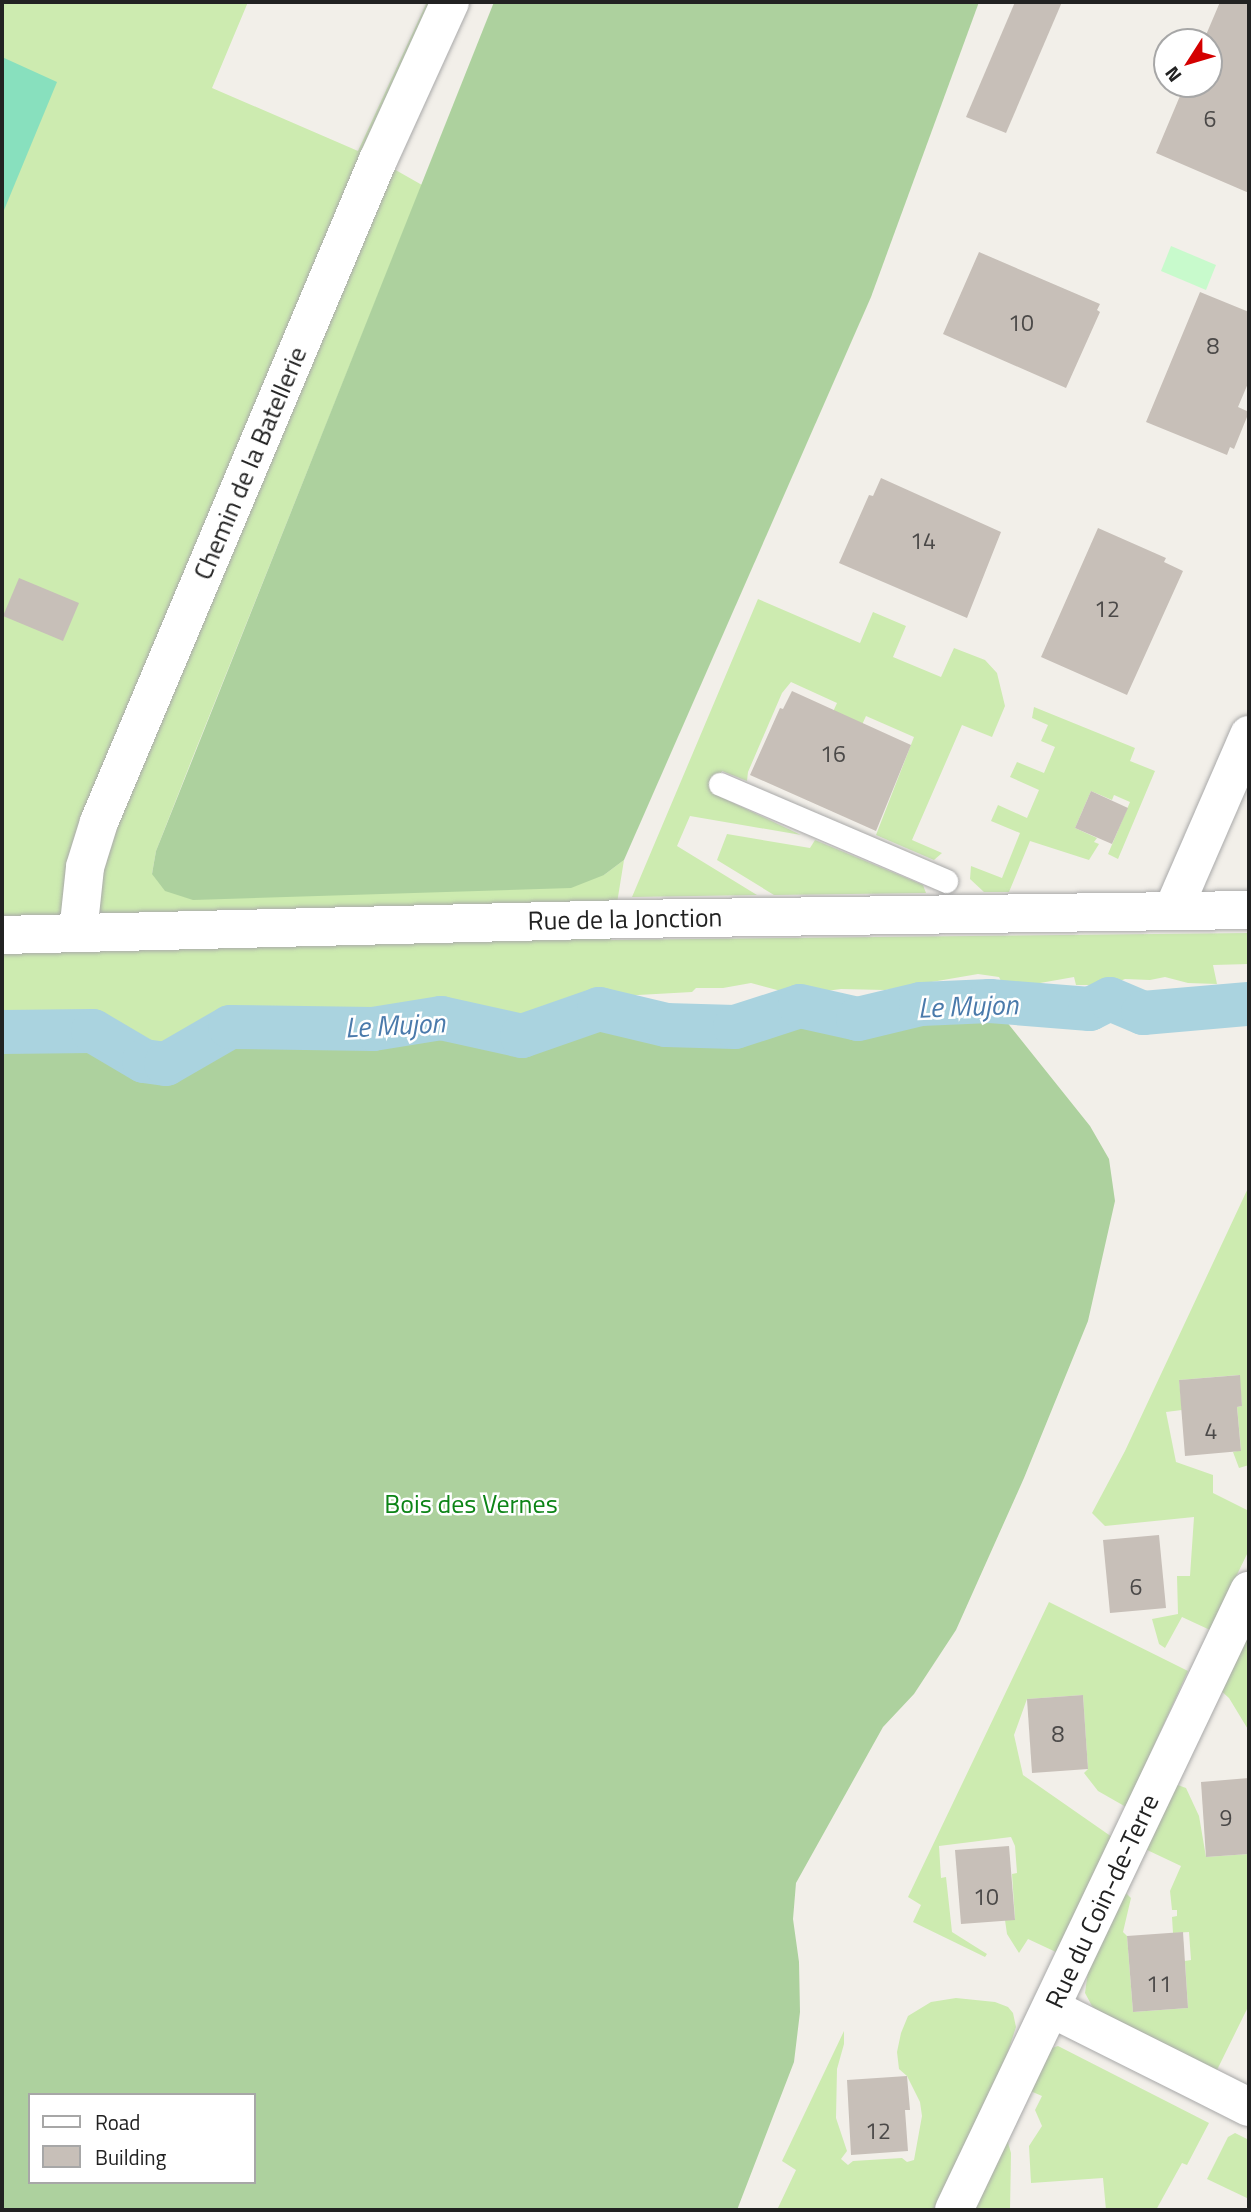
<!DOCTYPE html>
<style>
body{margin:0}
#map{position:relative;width:1251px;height:2212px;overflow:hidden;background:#f2efe9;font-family:"Titillium Web",sans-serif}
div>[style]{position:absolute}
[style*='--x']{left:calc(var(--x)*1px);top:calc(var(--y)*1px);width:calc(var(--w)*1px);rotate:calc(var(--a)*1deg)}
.grass>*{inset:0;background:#cdebb0}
.forest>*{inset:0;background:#add19e}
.park>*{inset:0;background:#c8facc}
.pitch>*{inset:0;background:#88e0be}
.canal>*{height:44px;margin:-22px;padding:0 22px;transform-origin:22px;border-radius:22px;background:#aad3df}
.building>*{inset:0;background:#c7bfb8}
.roads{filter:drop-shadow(0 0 2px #a9a9a9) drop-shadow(0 0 2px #a9a9a9)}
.lane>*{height:23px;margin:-11.5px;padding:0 11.5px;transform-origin:11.5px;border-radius:11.5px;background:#fff}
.street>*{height:38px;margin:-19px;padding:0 19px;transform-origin:19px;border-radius:19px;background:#fff}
span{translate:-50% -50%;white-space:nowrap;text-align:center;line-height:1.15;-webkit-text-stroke:5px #fff;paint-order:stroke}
.number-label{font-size:23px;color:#4b4948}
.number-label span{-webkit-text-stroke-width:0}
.street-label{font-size:26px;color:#222}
.park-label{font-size:26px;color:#0c8416}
.water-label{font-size:28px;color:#4a7aab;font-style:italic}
.frame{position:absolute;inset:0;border:4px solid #222;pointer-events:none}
.legend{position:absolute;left:28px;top:2093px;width:228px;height:91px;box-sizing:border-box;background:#fff;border:2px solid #a7a7a7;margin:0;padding:9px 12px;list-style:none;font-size:21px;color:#222}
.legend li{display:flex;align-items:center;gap:14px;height:35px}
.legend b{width:35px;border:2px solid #a7a7a7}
.north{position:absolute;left:1153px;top:28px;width:70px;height:70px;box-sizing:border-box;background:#fff;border:2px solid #a7a7a7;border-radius:50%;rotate:233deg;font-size:19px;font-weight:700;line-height:28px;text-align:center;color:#222}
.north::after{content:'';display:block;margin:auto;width:24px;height:32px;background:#d40000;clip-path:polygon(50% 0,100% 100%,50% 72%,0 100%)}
</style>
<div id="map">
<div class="grass">
<i style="clip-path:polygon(2px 2px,248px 2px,212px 88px,358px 151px,427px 2px,434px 2px,378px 160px,422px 185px,192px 759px,156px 851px,152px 874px,604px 875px,624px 860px,611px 940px,1249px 933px,1249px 964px,1213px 965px,1217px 984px,1188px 983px,1165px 977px,1150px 980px,1125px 979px,1110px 985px,1076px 985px,1074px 977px,1040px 983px,1032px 988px,1006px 991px,999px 977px,978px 974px,885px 990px,841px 989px,796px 995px,751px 983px,723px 988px,696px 988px,692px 992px,602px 997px,599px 1009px,522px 1036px,441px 1018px,373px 1029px,231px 1027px,166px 1064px,144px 1061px,93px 1031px,2px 1032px)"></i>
<i style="clip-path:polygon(758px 599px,860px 643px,873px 612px,906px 626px,893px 657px,941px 677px,954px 648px,985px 660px,997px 673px,1005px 706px,992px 737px,962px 725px,912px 840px,942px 853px,934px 860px,876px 835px,914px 737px,866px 716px,861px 727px,832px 714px,837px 703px,791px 682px,782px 693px,748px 772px,747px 781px,722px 771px,712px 793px,801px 835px,690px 816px,677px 846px,757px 895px,632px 897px)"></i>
<i style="clip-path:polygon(1034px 707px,1135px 748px,1130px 761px,1155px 771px,1118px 859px,1108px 854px,1130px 802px,1114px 795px,1112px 800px,1091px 791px,1075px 828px,1097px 838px,1094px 842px,1099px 844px,1089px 860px,1030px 841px,1009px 892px,984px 892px,970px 879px,971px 866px,1002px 878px,1020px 833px,991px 821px,998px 805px,1027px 818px,1039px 790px,1010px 777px,1017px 762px,1044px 773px,1055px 747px,1041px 741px,1048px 725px,1032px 718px)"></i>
<i style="clip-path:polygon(727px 834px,810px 848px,815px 840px,923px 885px,926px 893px,774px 895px,717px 860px)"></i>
<i style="clip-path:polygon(1249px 1186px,1249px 1465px,1239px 1468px,1233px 1452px,1241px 1450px,1237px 1407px,1242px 1406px,1239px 1375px,1179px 1380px,1182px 1410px,1166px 1412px,1176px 1462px,1213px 1475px,1213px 1493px,1249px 1511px,1249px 1550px,1210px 1630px,1182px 1617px,1165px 1648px,1159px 1644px,1152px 1619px,1178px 1614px,1177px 1576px,1190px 1576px,1194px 1517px,1105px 1526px,1092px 1513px,1125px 1451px)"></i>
<i style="clip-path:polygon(1049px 1602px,1188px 1671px,1126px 1807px,1098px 1791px,1084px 1773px,1088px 1769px,1083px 1695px,1027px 1699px,1014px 1735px,1023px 1775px,1112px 1837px,1058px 1953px,1028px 1939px,1019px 1953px,1007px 1934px,1005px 1920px,1015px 1919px,1012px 1874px,1017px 1873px,1015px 1846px,1011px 1837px,939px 1846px,941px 1878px,946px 1877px,952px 1932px,987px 1954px,985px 1957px,913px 1922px,921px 1905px,908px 1897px)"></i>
<i style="clip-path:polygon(1249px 1626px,1249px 1731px,1229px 1698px,1219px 1689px)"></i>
<i style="clip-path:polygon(1175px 1784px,1186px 1788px,1199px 1816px,1206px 1857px,1249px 1854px,1249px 2005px,1216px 2072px,1103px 2016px,1092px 2006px,1085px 1993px,1089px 1964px,1125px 1892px,1131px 1898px,1123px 1932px,1127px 1936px,1133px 2012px,1188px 2008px,1185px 1961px,1191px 1960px,1189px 1932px,1173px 1933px,1172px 1917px,1177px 1916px,1177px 1910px,1172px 1910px,1170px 1891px,1181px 1866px,1145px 1849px)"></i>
<i style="clip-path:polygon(956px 1998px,995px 2002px,1008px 2007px,1013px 2013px,1016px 2027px,1001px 2073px,933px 2210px,777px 2210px,796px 2170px,782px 2161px,844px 2031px,844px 2044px,837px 2069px,836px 2118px,847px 2151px,841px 2159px,848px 2165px,853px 2161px,902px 2158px,907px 2162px,914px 2160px,922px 2116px,920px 2102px,907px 2076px,899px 2069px,897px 2052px,901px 2033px,908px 2016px,931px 2002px)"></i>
<i style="clip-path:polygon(1058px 2046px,1209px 2123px,1187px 2165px,1182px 2163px,1156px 2210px,1106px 2210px,1103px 2178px,1031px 2183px,1029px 2146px,1042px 2126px,1035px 2110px,1042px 2096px,1028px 2090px,1052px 2048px)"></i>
<i style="clip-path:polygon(1235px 2133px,1249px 2140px,1249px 2199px,1207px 2179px,1228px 2137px)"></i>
<i style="clip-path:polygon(1007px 2139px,1011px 2153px,1010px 2210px,972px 2210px)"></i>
</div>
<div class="forest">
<i style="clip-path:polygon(494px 2px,979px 2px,871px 297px,624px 860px,604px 875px,571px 888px,193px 900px,165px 891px,152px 874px,156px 851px)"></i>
<i style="clip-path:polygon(evenodd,990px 1001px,1090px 1126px,1109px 1159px,1115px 1201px,1088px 1321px,1024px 1478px,956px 1630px,914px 1694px,883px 1727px,796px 1883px,793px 1919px,799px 1962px,800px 2012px,794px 2062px,737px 2210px,2px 2210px,2px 1032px,93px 1031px,144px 1061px,166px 1064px,230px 1027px,373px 1029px,441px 1018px,522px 1036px,599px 1009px,666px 1025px,735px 1027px,800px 1006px,858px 1019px,921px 1004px,990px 1001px,30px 2095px,254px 2095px,254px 2182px,30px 2182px,30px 2095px)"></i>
</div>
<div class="park">
<i style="clip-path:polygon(1171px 246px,1216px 265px,1206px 290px,1161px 271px)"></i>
</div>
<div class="pitch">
<i style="clip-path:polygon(2px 57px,57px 82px,2px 215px)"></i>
</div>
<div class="canal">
<i style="--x:2;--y:1032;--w:91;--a:-0.6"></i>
<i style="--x:93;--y:1031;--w:59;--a:30.5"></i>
<i style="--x:144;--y:1061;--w:22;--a:8"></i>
<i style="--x:166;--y:1064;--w:74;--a:-30"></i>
<i style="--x:230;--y:1027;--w:143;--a:0.8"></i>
<i style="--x:373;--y:1029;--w:69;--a:-9.2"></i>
<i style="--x:441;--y:1018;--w:83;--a:12.5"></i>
<i style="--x:522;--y:1036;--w:82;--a:-19.3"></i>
<i style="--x:599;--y:1009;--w:69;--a:13.4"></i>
<i style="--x:666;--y:1025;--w:69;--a:1.7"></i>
<i style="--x:735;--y:1027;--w:68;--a:-17.9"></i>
<i style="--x:800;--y:1006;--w:59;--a:12.6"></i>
<i style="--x:858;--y:1019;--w:65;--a:-13.4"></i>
<i style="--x:921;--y:1004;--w:69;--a:-2.5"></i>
<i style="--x:990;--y:1001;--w:100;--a:4.6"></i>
<i style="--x:1090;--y:1009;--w:22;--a:-27"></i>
<i style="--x:1110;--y:999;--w:36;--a:23"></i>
<i style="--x:1143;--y:1013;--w:106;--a:-4.9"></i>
</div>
<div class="building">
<i style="clip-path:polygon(1015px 2px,1062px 2px,1006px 133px,966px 117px)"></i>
<i style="clip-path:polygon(1220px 2px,1249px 2px,1249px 193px,1156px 153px,1185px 84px,1209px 84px,1209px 42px,1203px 42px)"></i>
<i style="clip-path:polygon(979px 252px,1100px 304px,1097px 310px,1100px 312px,1066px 388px,943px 334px)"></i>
<i style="clip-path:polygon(1200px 292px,1249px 312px,1249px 381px,1238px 407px,1249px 412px,1234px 449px,1230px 447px,1227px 455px,1146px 422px)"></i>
<i style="clip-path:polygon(881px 478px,1001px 532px,967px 618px,839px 563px,869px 495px,873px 496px)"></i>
<i style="clip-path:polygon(1098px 528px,1166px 558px,1164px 562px,1183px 571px,1127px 695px,1041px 657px)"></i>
<i style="clip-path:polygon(19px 578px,79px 603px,63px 641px,3px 616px)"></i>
<i style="clip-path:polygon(792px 691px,911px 745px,876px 831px,750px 775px,780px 708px,783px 709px)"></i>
<i style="clip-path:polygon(1091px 791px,1128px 808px,1112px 844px,1075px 828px)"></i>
<i style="clip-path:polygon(1240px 1375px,1242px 1406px,1237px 1407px,1241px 1451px,1185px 1456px,1179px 1380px)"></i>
<i style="clip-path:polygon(1159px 1535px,1166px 1608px,1110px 1613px,1103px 1540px)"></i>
<i style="clip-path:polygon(1083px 1695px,1088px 1769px,1032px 1773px,1027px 1699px)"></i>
<i style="clip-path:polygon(1249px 1778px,1249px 1854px,1206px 1857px,1201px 1782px)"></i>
<i style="clip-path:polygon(1009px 1846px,1015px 1920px,961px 1924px,955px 1850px)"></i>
<i style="clip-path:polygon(1183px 1932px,1188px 2008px,1133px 2012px,1127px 1936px)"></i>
<i style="clip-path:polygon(907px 2076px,910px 2110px,905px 2110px,908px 2151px,851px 2155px,847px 2080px)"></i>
</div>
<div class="roads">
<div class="lane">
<i style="--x:720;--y:784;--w:246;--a:23.2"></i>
</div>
<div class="street">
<i style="--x:1173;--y:910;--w:191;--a:-66.5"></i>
<i style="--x:78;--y:933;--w:66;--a:-83.9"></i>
<i style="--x:85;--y:867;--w:47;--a:-72.7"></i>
<i style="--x:99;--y:822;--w:718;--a:-67.15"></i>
<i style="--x:378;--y:160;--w:174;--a:-65.5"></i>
<i style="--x:2;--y:935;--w:627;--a:-1.46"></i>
<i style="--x:629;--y:919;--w:620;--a:-0.83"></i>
<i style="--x:1051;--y:2008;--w:221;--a:26.6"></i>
<i style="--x:954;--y:2210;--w:686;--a:-64.52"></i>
</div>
</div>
<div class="number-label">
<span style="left:1210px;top:119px">6</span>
<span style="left:1021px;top:323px">10</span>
<span style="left:1213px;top:346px">8</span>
<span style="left:923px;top:541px">14</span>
<span style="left:1107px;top:609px">12</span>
<span style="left:833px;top:754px">16</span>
<span style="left:1211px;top:1431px">4</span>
<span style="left:1136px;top:1587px">6</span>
<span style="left:1058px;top:1734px">8</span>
<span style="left:1226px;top:1818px">9</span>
<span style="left:986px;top:1897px">10</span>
<span style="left:1159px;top:1984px">11</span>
<span style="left:878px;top:2131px">12</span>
</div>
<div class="street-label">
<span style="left:250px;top:463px;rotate:-67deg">Chemin de la Batellerie</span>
<span style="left:625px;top:919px;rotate:-1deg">Rue de la Jonction</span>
<span style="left:1102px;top:1901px;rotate:-65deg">Rue du Coin-de-Terre</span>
</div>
<div class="park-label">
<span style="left:471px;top:1504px">Bois des Vernes</span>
</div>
<div class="water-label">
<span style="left:968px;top:1006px;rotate:-2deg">Le Mujon</span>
<span style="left:395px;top:1025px;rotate:-3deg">Le Mujon</span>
</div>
<div class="frame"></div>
<ul class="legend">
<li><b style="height:9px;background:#fff"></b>Road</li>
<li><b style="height:19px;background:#c7bfb8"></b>Building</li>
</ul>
<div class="north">N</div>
</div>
